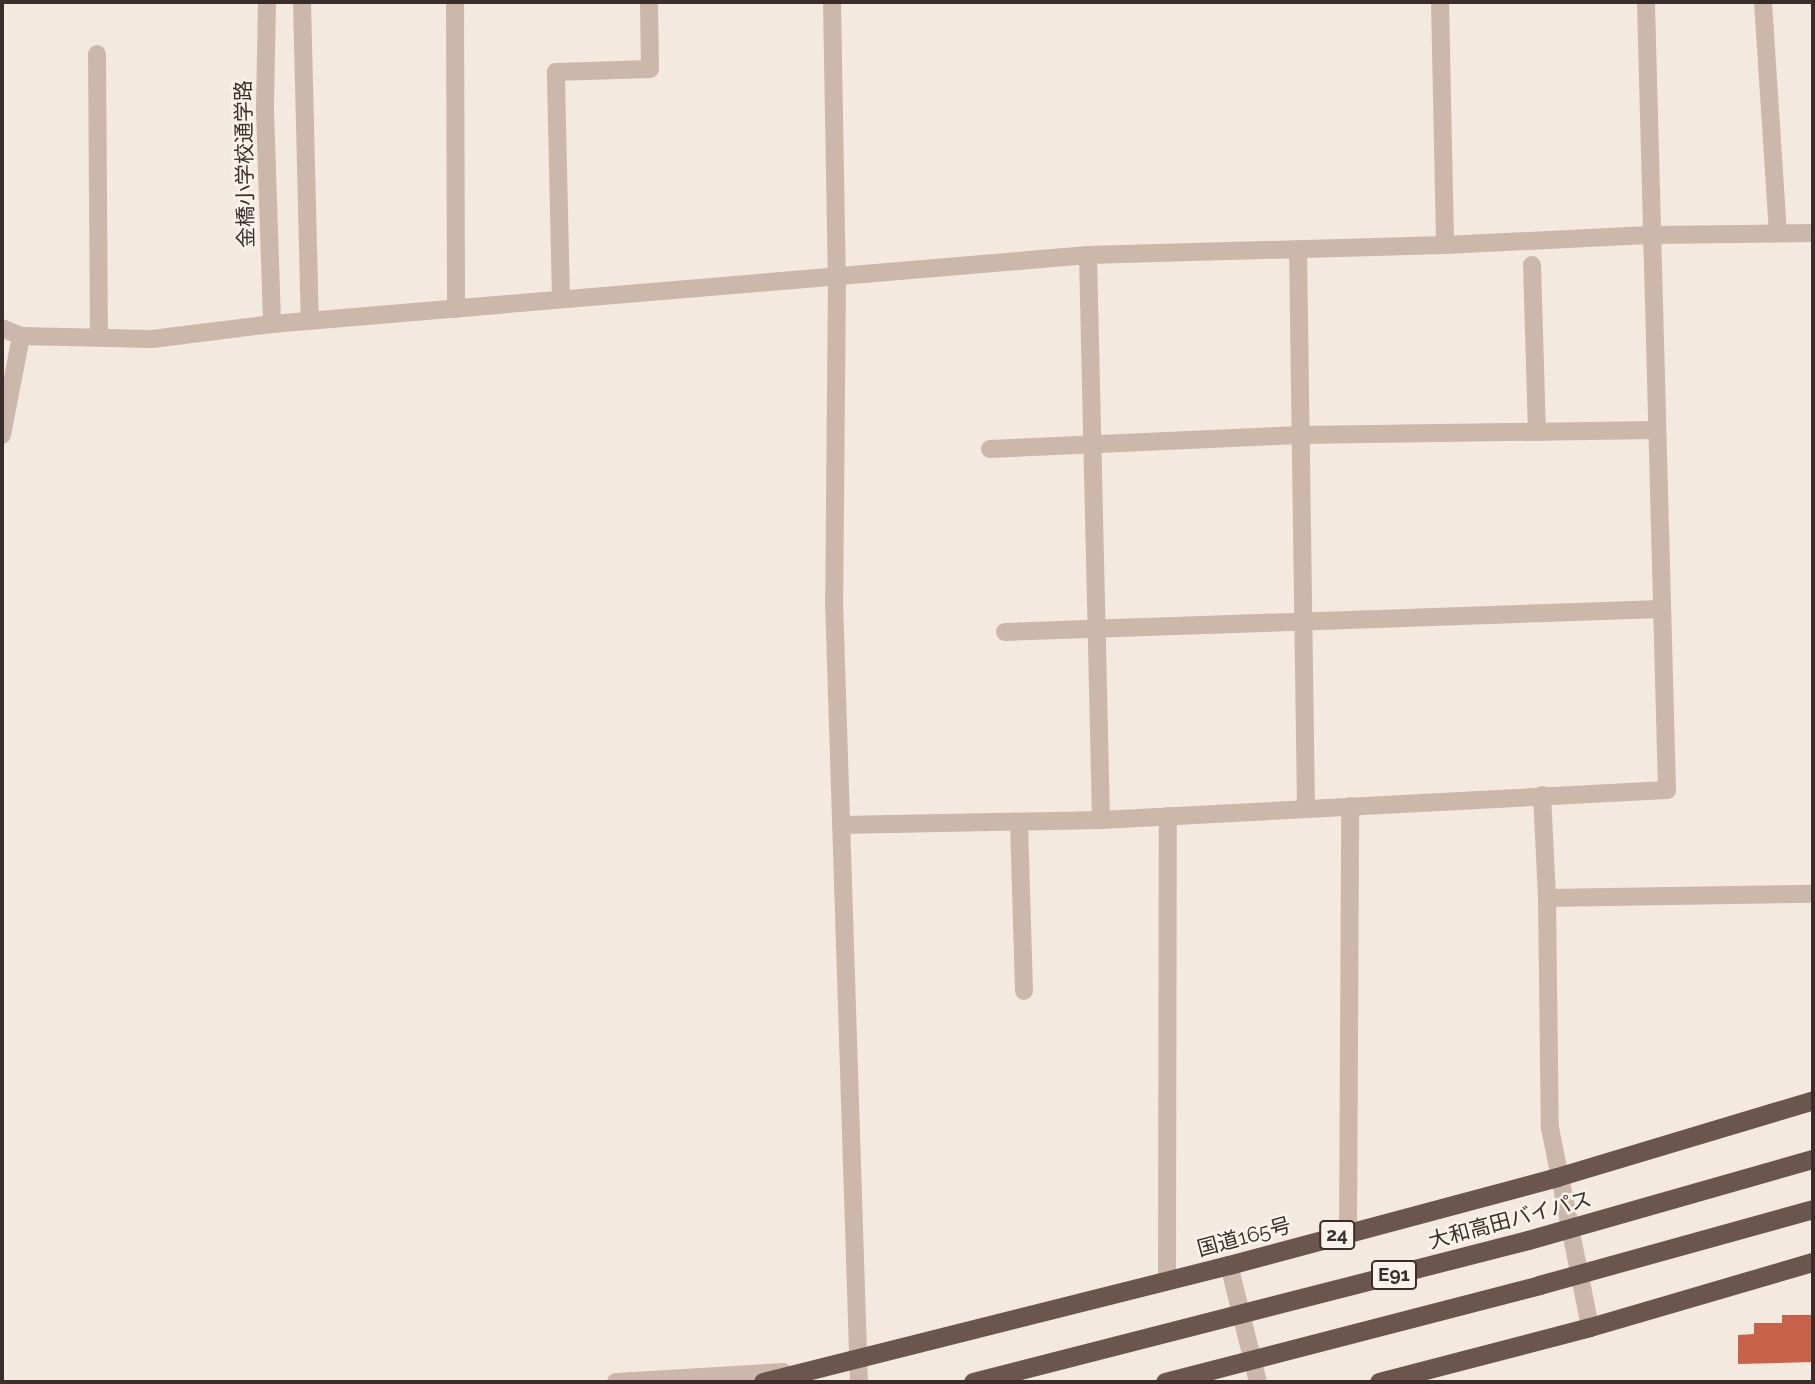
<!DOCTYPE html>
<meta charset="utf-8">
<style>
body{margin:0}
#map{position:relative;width:1815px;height:1384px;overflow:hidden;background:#f3e9df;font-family:Raleway,"Noto Sans JP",sans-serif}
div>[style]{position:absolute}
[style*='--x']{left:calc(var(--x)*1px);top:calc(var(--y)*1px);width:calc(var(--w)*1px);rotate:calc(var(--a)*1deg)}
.building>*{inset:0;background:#c86248}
.service>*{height:18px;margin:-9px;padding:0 9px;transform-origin:9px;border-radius:9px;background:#ccb8aa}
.minor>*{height:18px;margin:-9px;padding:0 9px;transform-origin:9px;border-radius:9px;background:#ccb8aa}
.trunk>*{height:19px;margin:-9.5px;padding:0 9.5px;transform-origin:9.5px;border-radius:9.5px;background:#6a564d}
.trunk-bridge>*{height:19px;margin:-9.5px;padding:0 9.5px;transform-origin:9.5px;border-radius:9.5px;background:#6a564d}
span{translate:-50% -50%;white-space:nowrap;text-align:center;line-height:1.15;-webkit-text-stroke:5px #fbf3eb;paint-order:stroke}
.shield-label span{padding:2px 5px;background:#fbf3eb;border:2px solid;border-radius:5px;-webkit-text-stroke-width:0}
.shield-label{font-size:19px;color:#392e2a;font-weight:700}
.street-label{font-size:21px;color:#392e2a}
.frame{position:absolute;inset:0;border:4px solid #392e2a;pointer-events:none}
</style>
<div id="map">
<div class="building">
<i style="clip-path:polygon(1782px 1315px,1813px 1315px,1813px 1362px,1738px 1364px,1738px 1335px,1754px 1334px,1754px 1323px,1782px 1323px)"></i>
</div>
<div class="service">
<i style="--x:1019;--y:822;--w:169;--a:88.3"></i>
</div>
<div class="minor">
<i style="--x:267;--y:2;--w:108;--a:91.1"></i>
<i style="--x:265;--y:110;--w:214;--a:88.1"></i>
<i style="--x:302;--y:2;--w:319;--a:88.6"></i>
<i style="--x:455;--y:2;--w:307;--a:89.8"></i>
<i style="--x:832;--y:2;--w:273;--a:89"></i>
<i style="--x:837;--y:275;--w:326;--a:90.5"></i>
<i style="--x:834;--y:601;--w:781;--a:88.17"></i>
<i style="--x:1440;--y:2;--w:243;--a:88.8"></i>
<i style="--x:1763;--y:2;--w:230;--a:86.3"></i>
<i style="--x:97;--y:54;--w:284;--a:89.6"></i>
<i style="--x:1298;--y:249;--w:560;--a:89.18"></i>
<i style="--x:1088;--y:255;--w:565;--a:88.68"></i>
<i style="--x:1532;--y:265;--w:167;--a:88.3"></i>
<i style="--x:561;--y:299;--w:227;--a:-91.3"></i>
<i style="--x:556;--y:72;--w:94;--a:-1.8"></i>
<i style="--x:650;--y:69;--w:67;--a:-90.9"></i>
<i style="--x:2;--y:328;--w:21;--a:23"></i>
<i style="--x:21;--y:336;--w:131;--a:1.3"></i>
<i style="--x:152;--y:339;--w:121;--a:-7.1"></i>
<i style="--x:272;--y:324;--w:819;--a:-4.83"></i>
<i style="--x:1088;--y:255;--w:357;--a:-1.6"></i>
<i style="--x:1445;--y:245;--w:208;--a:-2.8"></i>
<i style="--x:1653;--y:235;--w:160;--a:-0.7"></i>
<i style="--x:2;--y:435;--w:101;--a:-79.1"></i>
<i style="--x:990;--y:449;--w:311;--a:-2.6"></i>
<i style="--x:1301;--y:435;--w:355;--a:-0.8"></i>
<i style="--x:1005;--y:632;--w:656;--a:-2.01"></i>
<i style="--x:1542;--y:795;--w:103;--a:87.2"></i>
<i style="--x:1547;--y:898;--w:230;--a:89.3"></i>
<i style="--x:1550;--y:1128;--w:203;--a:78.6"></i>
<i style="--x:841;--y:825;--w:260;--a:-1.1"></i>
<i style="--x:1101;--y:820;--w:567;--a:-3.03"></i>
<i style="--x:1667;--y:790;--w:788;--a:-91.53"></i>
<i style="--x:1547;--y:898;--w:266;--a:-0.9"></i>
<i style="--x:1348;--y:1233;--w:427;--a:-89.7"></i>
<i style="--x:1229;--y:1265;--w:121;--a:76.1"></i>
<i style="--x:1167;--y:1280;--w:464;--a:-89.9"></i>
<i style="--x:616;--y:1382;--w:167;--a:-3.4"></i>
</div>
<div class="trunk">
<i style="--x:763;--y:1382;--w:480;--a:-14.1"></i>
<i style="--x:1229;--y:1265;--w:340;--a:-15"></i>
<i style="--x:1557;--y:1177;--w:267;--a:-16.7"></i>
<i style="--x:1379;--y:1382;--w:218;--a:-14.6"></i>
<i style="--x:1590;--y:1327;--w:232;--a:-16.3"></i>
</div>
<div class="trunk-bridge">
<i style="--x:973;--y:1382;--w:573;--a:-14.35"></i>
<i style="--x:1528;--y:1240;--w:296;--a:-15.9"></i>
<i style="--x:1165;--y:1382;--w:386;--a:-14.5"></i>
<i style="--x:1539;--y:1285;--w:284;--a:-15.5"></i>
</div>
<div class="shield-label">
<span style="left:1337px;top:1235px">24</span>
<span style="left:1394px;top:1275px">E91</span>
</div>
<div class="street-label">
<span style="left:245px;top:164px;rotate:-91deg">金橋小学校通学路</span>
<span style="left:1510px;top:1220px;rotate:-15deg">大和高田バイパス</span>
<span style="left:1244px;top:1237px;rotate:-15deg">国道165号</span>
</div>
<div class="frame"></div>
</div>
